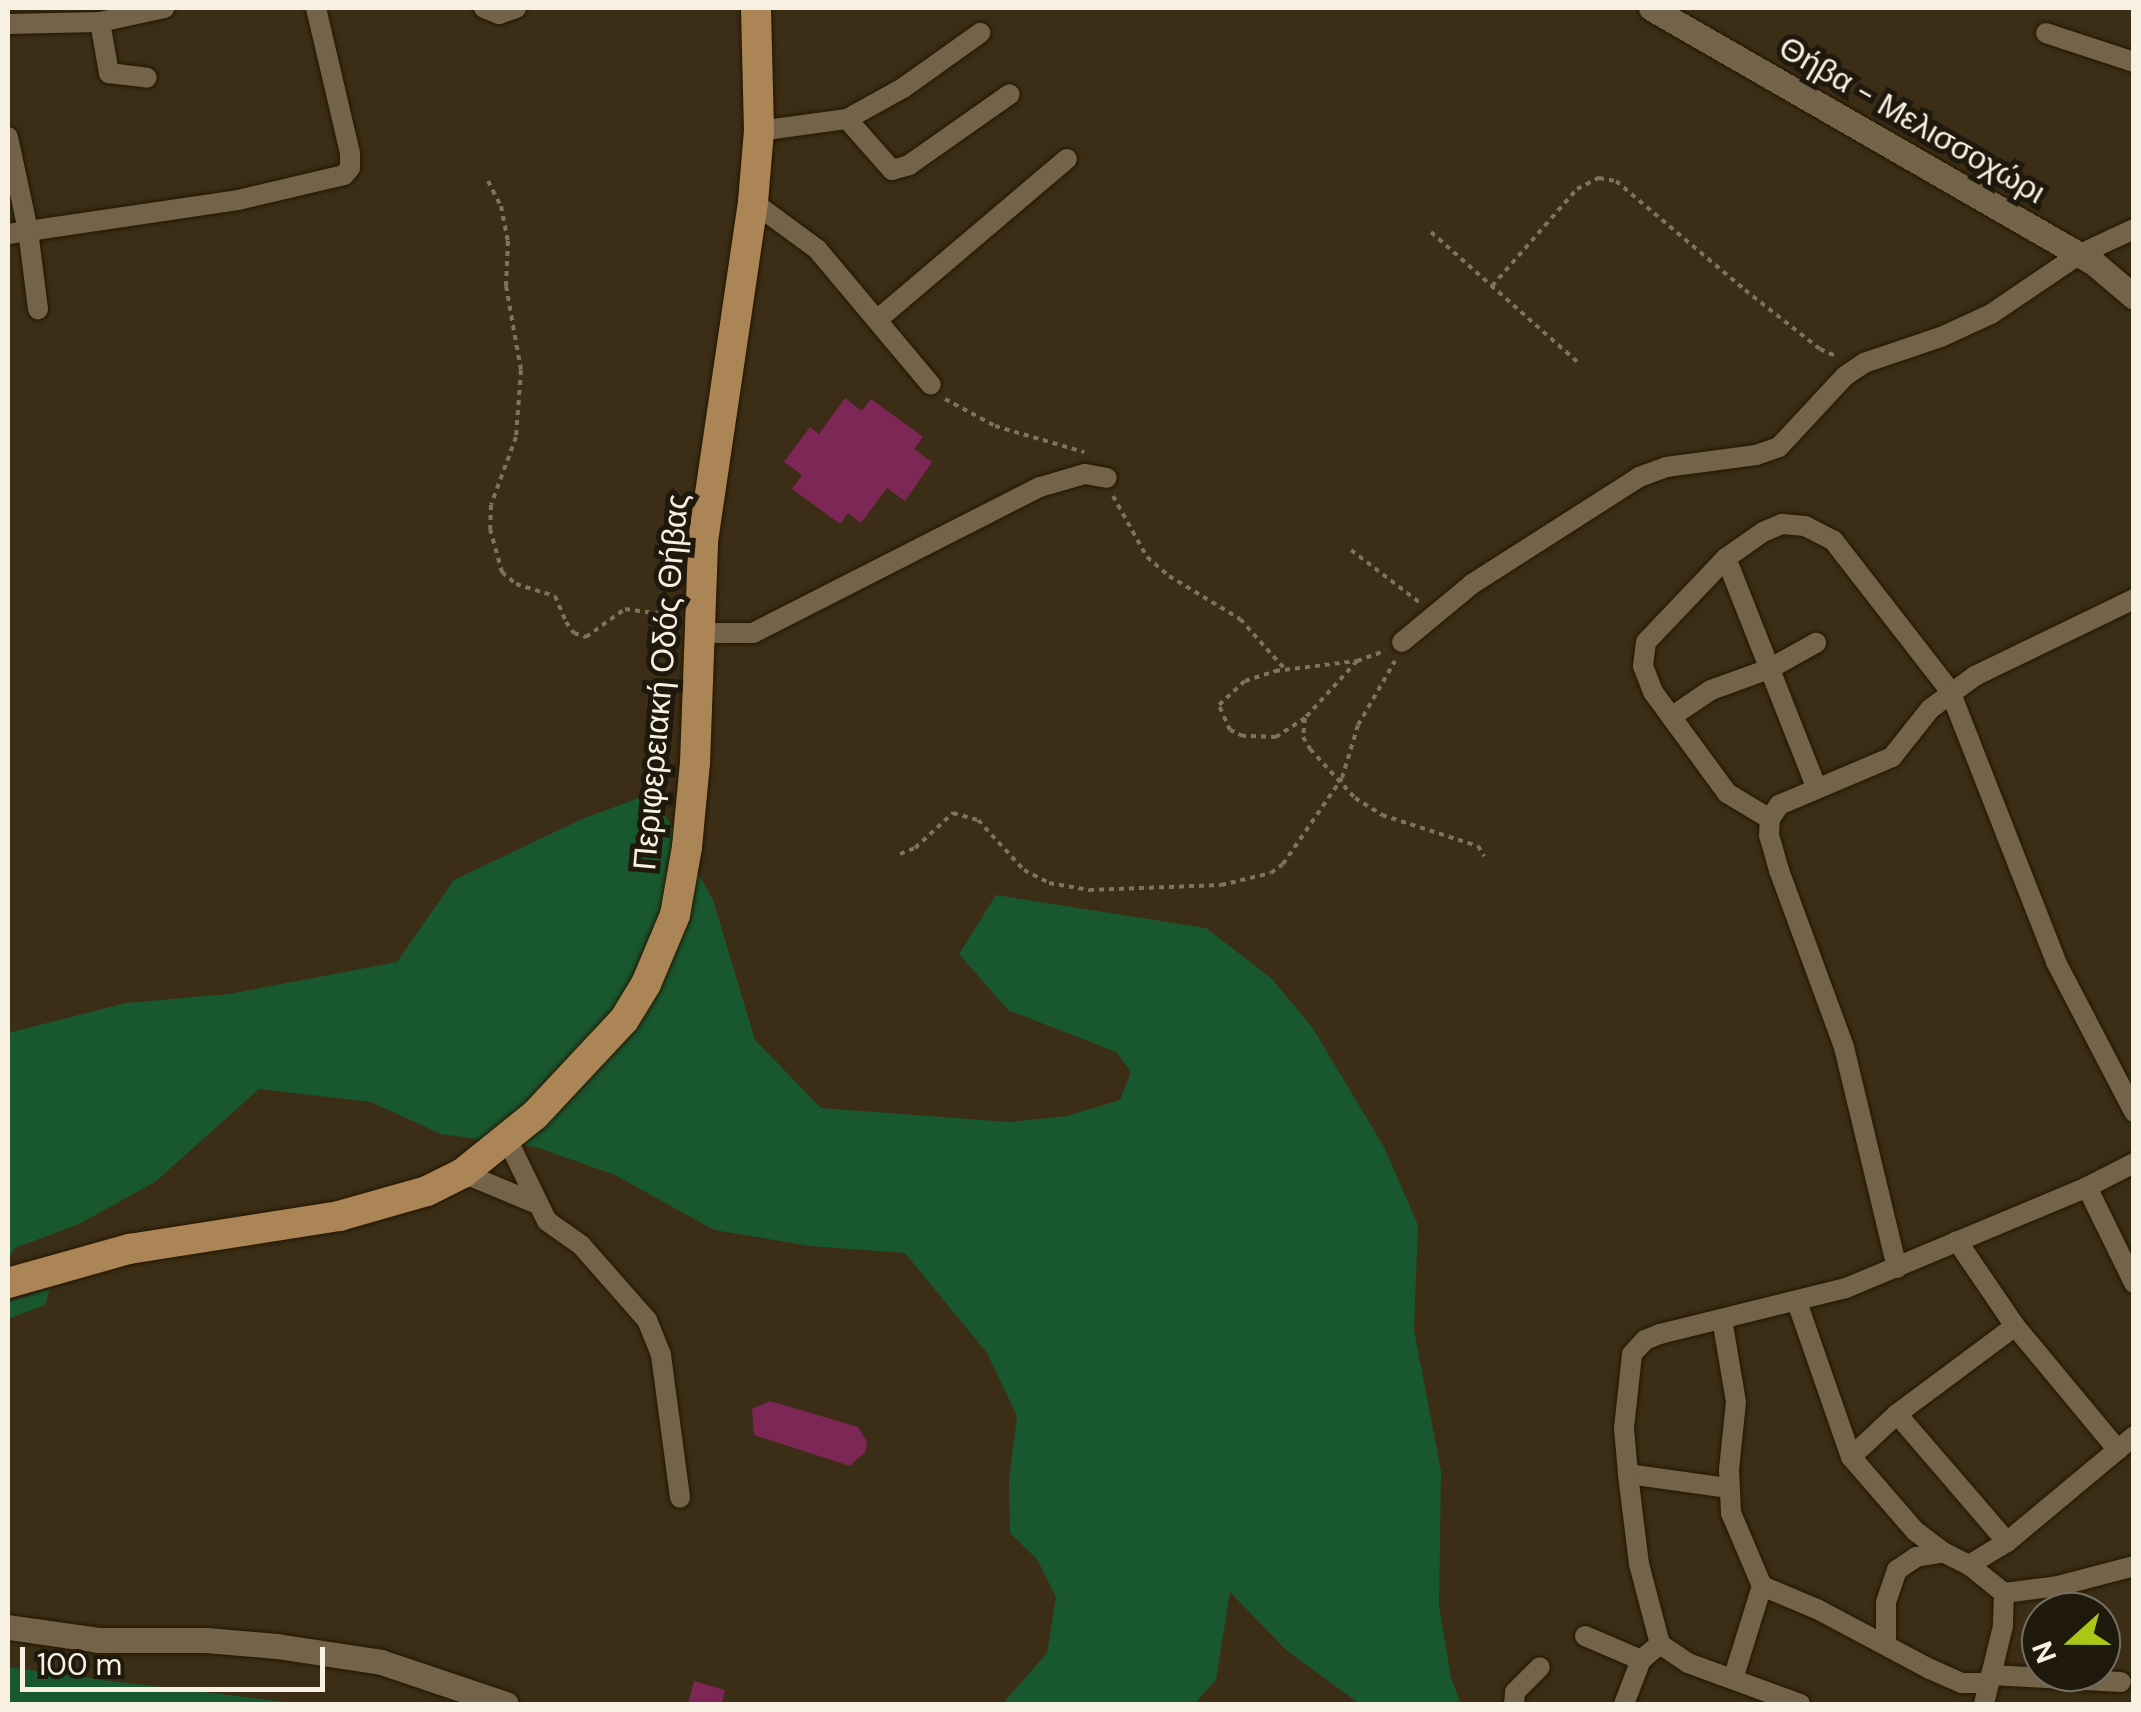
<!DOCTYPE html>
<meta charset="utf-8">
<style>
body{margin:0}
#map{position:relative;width:2141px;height:1712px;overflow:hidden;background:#3c2e16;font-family:"DM Sans",sans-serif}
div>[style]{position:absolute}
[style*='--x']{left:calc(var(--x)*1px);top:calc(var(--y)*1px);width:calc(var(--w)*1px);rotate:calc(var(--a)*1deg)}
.green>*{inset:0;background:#19572e}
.building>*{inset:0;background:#7d2757}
.path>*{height:4px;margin-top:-2px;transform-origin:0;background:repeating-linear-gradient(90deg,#7e735e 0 5px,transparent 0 10px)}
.roads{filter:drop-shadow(0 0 2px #231600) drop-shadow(0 0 2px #231600)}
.minor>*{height:20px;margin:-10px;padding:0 10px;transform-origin:10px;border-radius:10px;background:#726349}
.tertiary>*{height:25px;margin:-12.5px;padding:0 12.5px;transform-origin:12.5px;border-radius:12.5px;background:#726349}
.primary>*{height:30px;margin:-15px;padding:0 15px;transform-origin:15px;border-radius:15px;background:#ac8557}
span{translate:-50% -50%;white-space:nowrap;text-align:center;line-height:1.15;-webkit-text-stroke:10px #1e180d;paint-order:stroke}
.street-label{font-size:32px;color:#f8f0e1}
.frame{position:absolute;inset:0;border:10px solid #f8f0e1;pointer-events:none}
.north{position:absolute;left:2021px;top:1592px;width:100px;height:100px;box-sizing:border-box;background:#1e180d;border:2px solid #756e62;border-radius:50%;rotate:249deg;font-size:28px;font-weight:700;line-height:40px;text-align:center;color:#f8f0e1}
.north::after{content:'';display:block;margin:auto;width:35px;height:45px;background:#aac717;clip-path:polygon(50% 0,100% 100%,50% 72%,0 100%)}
.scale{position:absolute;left:20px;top:1647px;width:305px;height:45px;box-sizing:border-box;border:5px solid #f8f0e1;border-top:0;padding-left:12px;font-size:30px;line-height:35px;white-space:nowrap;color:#f8f0e1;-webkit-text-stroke:8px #1e180d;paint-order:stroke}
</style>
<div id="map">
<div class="green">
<i style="clip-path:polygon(639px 798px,667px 818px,713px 900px,755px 1040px,821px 1108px,1009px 1122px,1067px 1116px,1120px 1100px,1131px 1072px,1116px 1052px,1008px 1010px,959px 954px,996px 895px,1206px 928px,1271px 978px,1312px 1027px,1384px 1147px,1418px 1225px,1414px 1330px,1441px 1471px,1439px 1605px,1451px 1678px,1461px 1704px,1360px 1704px,1286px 1650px,1230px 1592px,1216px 1680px,1194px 1704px,1002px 1704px,1047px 1653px,1056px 1597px,1037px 1559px,1010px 1533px,1009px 1481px,1017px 1416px,987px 1353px,905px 1253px,810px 1246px,714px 1230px,615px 1175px,536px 1147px,441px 1134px,371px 1102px,259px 1089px,155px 1182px,79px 1224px,15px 1248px,8px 1260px,8px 1033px,126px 1003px,229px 994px,397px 962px,454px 880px,582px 819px)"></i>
<i style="clip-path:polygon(50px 1289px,45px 1305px,8px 1319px,8px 1302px)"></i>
<i style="clip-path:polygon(8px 1667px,110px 1681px,304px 1704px,8px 1704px)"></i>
</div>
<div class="building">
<i style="clip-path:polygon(845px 398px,862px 411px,871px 399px,923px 437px,914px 449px,932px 462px,905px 501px,887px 488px,861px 523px,848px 513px,840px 524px,792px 489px,802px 475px,784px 462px,810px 427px,819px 434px)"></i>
<i style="clip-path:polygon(770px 1401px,858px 1427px,867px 1442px,865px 1452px,850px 1466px,754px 1435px,752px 1409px)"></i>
<i style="clip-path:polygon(694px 1681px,725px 1690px,722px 1704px,688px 1704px)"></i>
</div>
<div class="path">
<i style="--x:488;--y:181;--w:28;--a:63"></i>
<i style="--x:501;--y:206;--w:36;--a:79"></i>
<i style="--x:508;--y:241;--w:45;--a:92.5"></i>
<i style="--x:506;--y:286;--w:85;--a:79.9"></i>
<i style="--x:521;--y:370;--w:67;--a:94.3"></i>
<i style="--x:516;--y:437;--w:72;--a:110.2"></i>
<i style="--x:491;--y:505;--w:24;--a:92"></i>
<i style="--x:490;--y:529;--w:45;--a:74.4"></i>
<i style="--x:502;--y:572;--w:18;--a:41"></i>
<i style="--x:516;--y:584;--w:41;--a:17.1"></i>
<i style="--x:555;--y:596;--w:28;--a:67"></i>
<i style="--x:566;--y:622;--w:14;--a:54"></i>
<i style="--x:574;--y:633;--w:13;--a:18"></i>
<i style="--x:586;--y:637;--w:48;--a:-35.7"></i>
<i style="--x:625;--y:609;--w:52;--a:7.7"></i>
<i style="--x:1431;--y:232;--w:200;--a:41.6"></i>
<i style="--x:1492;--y:286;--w:129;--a:-48.8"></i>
<i style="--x:1577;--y:189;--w:25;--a:-27"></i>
<i style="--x:1599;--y:178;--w:17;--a:10"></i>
<i style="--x:1616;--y:181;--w:169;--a:40.2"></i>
<i style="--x:1745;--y:290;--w:95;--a:38.2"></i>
<i style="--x:1820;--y:349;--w:20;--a:24"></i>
<i style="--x:945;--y:399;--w:57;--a:28.4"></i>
<i style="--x:995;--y:426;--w:93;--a:16.3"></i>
<i style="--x:1113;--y:496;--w:70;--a:60.9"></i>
<i style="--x:1147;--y:557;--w:29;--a:41"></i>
<i style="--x:1169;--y:576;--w:83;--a:31.2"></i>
<i style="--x:1240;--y:619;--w:66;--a:48.1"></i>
<i style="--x:1351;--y:550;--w:86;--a:37.4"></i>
<i style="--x:1357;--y:661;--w:77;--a:132.4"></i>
<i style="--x:1305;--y:718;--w:19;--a:96"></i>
<i style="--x:1303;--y:737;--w:14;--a:60"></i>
<i style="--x:1310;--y:749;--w:67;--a:47.4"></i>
<i style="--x:1355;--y:798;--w:32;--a:32"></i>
<i style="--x:1382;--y:815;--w:101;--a:17.9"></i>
<i style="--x:1478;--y:846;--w:12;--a:59"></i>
<i style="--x:1305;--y:718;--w:35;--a:147"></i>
<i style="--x:1276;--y:737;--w:33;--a:-178"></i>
<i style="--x:1243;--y:736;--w:14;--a:-155"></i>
<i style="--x:1230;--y:730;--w:27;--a:-114"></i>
<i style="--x:1219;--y:705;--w:35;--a:-43"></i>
<i style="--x:1245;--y:681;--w:32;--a:-18"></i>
<i style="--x:1275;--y:671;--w:83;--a:-7"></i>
<i style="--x:1357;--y:661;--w:30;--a:-20"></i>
<i style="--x:900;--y:854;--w:16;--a:-22"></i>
<i style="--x:915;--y:848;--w:52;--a:-42.6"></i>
<i style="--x:953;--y:813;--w:26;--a:16"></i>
<i style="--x:978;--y:820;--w:68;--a:47.4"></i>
<i style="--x:1024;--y:870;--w:28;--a:27"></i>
<i style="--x:1049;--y:883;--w:41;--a:9.9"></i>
<i style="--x:1089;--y:890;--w:132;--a:-2.2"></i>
<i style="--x:1221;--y:885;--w:51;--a:-13.5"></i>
<i style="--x:1271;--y:873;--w:15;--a:-37"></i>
<i style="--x:1283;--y:864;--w:104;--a:-55.5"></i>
<i style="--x:1342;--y:778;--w:55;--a:-73.2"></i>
<i style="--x:1358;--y:725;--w:74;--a:-60"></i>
</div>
<div class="roads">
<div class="minor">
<i style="--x:484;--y:8;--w:16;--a:22"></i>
<i style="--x:499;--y:14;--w:18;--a:-19"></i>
<i style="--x:100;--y:22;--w:52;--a:80"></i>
<i style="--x:109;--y:73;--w:38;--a:7"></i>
<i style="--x:8;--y:24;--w:92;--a:-1.2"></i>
<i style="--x:100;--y:22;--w:66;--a:-12.2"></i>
<i style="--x:2046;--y:33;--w:93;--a:18.2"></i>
<i style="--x:847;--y:119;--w:68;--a:48.6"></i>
<i style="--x:892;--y:170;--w:18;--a:-16"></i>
<i style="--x:909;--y:165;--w:123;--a:-35.1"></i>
<i style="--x:759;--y:131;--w:89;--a:-7.8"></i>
<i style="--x:847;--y:119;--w:64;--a:-29"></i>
<i style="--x:903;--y:88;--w:95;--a:-35.5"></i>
<i style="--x:8;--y:137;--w:95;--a:77.9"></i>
<i style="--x:28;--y:230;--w:80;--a:82.8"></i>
<i style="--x:753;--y:202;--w:79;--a:36.3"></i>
<i style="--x:817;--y:249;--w:177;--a:50"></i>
<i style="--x:8;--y:234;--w:232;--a:-8.4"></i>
<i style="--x:238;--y:200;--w:109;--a:-13.3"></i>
<i style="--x:344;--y:175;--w:9;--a:-49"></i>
<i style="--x:350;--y:168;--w:15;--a:-90"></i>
<i style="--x:350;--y:153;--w:149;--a:-103.2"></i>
<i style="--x:877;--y:320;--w:249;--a:-40.3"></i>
<i style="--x:1726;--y:558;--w:248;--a:68.5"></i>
<i style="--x:700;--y:633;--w:53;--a:0"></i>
<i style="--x:753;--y:633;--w:322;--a:-27"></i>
<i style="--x:1040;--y:487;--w:47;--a:-16.1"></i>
<i style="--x:1085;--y:474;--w:22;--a:10"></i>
<i style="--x:1402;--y:642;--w:91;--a:-39.6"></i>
<i style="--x:1472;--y:584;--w:198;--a:-32.6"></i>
<i style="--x:1639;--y:477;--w:29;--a:-20"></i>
<i style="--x:1666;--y:467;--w:91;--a:-7.6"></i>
<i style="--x:1756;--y:455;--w:24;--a:-19"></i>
<i style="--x:1779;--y:447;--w:97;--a:-47.1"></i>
<i style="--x:1845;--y:376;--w:23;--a:-34"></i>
<i style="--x:1864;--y:363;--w:81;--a:-18.7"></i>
<i style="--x:1941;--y:337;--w:55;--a:-24.7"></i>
<i style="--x:1991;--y:314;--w:105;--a:-34.1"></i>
<i style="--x:2078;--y:255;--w:62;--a:-24.9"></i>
<i style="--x:1671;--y:717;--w:48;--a:-34"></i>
<i style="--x:1711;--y:690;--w:62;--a:-19.9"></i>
<i style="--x:1769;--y:669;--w:54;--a:-29"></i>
<i style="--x:1770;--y:819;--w:50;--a:-148.8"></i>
<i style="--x:1727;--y:793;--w:125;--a:-126.2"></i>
<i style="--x:1653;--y:692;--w:28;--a:-111"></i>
<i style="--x:1643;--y:666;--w:24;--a:-83"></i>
<i style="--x:1646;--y:642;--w:116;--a:-46.4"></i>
<i style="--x:1726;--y:558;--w:45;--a:-35.1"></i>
<i style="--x:1763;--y:532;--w:21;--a:-23"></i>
<i style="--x:1782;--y:524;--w:23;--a:5"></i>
<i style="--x:1805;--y:526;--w:31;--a:27"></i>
<i style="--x:1833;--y:540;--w:191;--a:52.2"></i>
<i style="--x:1950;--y:691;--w:291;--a:68.6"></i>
<i style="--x:2056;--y:962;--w:169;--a:62.5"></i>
<i style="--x:507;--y:1139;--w:91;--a:64"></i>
<i style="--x:547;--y:1221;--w:42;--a:35.2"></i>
<i style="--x:581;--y:1245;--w:100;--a:48.7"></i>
<i style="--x:647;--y:1320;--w:38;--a:68"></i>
<i style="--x:661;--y:1355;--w:144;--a:82.4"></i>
<i style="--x:463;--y:1173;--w:78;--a:22.6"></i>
<i style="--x:2087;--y:1187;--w:107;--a:63.9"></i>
<i style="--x:1957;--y:1241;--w:103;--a:55.7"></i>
<i style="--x:2015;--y:1326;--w:161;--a:50.3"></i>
<i style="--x:1897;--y:1268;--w:227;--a:-103.5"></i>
<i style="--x:1844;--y:1047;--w:189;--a:-110.2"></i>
<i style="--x:1779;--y:870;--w:35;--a:-106"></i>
<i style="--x:1769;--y:836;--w:17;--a:-87"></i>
<i style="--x:1770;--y:819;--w:17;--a:-57"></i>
<i style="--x:1779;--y:805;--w:123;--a:-23"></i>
<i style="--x:1892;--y:757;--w:61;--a:-51.6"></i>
<i style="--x:1930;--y:709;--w:56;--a:-36.3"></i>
<i style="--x:1975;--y:676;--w:177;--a:-25.8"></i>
<i style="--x:1797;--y:1302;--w:164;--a:70.8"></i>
<i style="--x:1722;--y:1319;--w:84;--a:80.4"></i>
<i style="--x:1736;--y:1402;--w:68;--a:95.9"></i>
<i style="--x:1729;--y:1470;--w:43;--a:87.3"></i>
<i style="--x:1731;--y:1513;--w:79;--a:67"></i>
<i style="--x:1762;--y:1586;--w:60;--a:22.7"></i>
<i style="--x:1817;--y:1609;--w:128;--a:28"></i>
<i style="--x:1930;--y:1669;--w:35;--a:24"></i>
<i style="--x:1962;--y:1683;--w:27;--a:0"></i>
<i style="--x:1897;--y:1414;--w:169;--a:49.3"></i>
<i style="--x:1628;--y:1474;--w:101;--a:8"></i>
<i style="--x:1943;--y:1552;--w:34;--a:-143"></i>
<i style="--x:1916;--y:1532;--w:99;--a:-130.9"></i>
<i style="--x:1851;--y:1457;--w:63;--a:-43.1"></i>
<i style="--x:1897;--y:1414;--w:147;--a:-36.7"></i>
<i style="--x:1969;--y:1565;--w:44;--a:-31.2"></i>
<i style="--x:2007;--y:1542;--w:165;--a:-39.8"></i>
<i style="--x:2004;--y:1593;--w:54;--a:-7.4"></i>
<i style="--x:2058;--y:1586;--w:79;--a:-14.7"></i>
<i style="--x:1585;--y:1636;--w:61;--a:23.2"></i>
<i style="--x:1886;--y:1645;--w:43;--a:-90"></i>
<i style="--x:1886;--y:1602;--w:34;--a:-71"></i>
<i style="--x:1897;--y:1570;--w:23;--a:-34"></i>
<i style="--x:1916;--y:1557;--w:27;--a:-10"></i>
<i style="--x:1943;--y:1552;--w:29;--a:27"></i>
<i style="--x:1969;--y:1565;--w:45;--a:38.7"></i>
<i style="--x:2004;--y:1593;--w:33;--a:92"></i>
<i style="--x:2003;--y:1626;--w:80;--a:103.7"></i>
<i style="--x:1991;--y:1675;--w:130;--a:3.1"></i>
<i style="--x:1733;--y:1679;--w:97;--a:-72.7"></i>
<i style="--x:1514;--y:1704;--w:12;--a:-85"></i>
<i style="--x:1515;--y:1692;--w:35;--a:-45"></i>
<i style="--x:1624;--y:1704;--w:47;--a:-68.9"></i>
<i style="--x:1641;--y:1660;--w:25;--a:-40"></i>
<i style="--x:1800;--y:1704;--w:119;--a:-159.9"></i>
<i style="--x:1688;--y:1663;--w:34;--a:-146"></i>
<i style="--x:1660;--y:1644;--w:83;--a:-104.7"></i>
<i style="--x:1639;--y:1564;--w:91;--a:-97"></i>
<i style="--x:1628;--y:1474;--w:46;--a:-95"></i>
<i style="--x:1624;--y:1428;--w:74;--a:-83.8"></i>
<i style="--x:1632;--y:1354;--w:19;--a:-47"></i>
<i style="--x:1645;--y:1340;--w:16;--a:-22"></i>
<i style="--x:1660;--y:1334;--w:192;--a:-13.9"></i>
<i style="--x:1846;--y:1288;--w:261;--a:-22.7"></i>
<i style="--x:2087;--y:1187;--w:53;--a:-27.1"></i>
</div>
<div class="tertiary">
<i style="--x:1651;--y:8;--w:511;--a:29.93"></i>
<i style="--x:2094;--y:263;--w:52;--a:40.4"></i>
<i style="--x:8;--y:1627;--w:91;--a:8.2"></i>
<i style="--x:98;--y:1640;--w:108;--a:0"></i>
<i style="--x:206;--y:1640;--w:71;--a:4.8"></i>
<i style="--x:277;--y:1646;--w:105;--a:8.7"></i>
<i style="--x:381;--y:1662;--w:132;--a:18.6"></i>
</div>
<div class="primary">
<i style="--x:8;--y:1283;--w:126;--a:-15.7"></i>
<i style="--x:129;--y:1249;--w:213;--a:-8.9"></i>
<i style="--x:339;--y:1216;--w:91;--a:-15.9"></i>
<i style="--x:427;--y:1191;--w:40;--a:-26.6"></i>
<i style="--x:463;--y:1173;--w:92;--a:-38.9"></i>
<i style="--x:535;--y:1115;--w:130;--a:-46.9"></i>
<i style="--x:624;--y:1020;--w:42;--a:-58.6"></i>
<i style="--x:646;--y:984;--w:75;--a:-67.2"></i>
<i style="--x:675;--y:915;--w:69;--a:-80"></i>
<i style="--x:687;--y:847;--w:84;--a:-84.6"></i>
<i style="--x:695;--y:763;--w:222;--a:-87.9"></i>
<i style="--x:703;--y:541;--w:343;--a:-81.6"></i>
<i style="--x:753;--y:202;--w:71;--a:-85.2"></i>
<i style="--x:759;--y:131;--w:123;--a:-91.4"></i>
</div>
</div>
<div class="street-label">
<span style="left:1912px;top:120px;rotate:30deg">Θήβα - Μελισσοχώρι</span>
<span style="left:661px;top:682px;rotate:-85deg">Περιφερειακή Οδός Θήβας</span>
</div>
<div class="frame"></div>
<div class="north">N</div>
<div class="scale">100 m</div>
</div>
